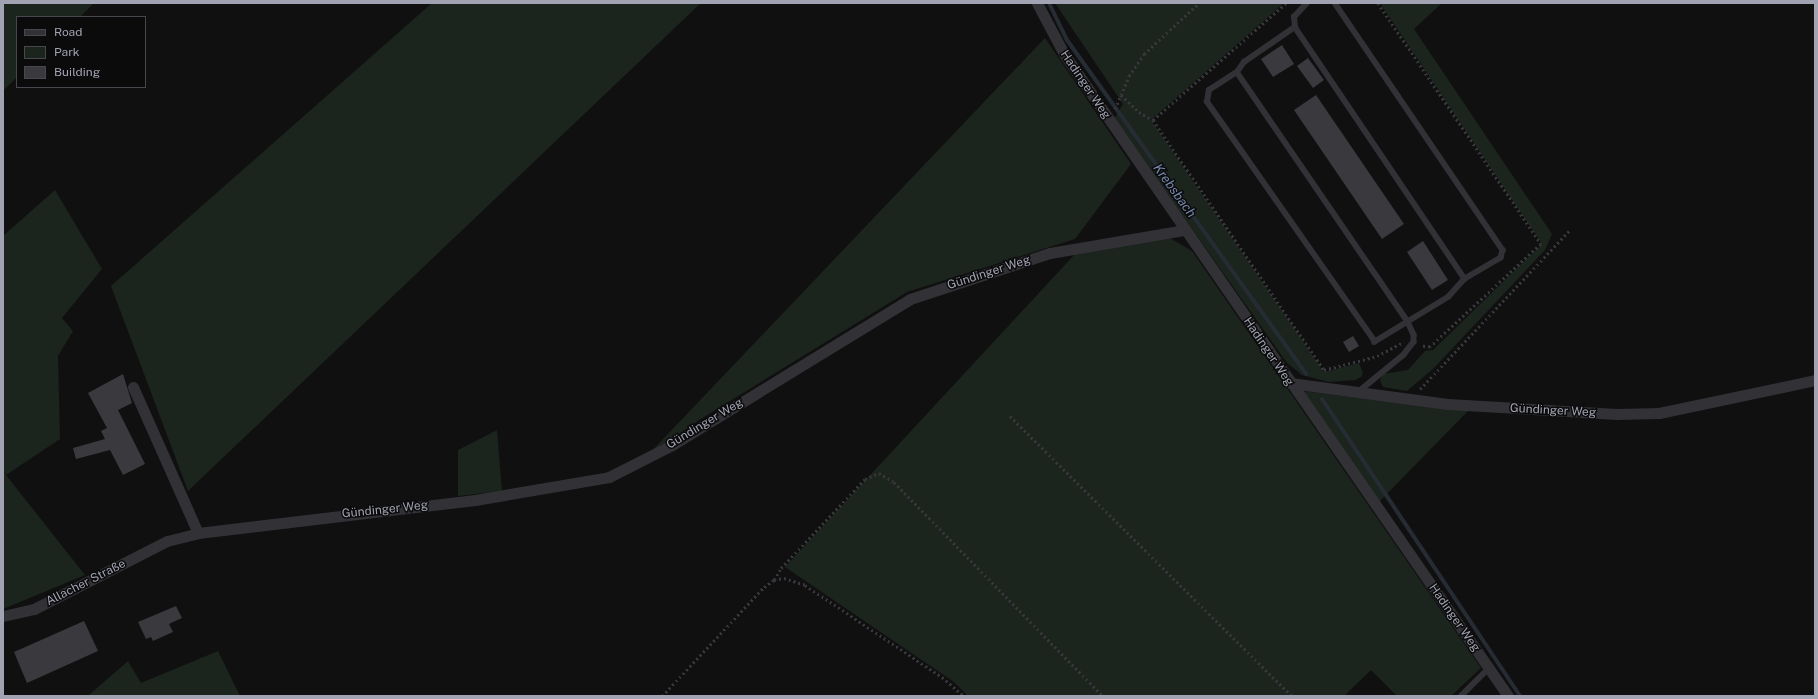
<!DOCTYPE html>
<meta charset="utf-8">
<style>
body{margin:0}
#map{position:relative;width:1818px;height:699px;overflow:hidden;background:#101011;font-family:"Public Sans",sans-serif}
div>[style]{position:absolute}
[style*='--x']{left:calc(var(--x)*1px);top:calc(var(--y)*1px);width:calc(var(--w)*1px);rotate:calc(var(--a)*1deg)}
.green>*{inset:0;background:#1c241e}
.stream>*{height:4px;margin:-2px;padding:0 2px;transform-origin:2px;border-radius:2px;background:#262c34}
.building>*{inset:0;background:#3a3a3e}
.path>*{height:2.5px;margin-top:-1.25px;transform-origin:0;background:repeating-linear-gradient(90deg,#37373d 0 2px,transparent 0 5px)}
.lane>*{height:5.5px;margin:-2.75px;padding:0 2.75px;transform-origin:2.75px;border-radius:2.75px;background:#313136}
.street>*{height:11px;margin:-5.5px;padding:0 5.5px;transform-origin:5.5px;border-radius:5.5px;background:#313136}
span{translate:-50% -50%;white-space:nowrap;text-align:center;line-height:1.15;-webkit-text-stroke:3px #0b0b0c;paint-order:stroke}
.street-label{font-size:12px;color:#a1a3b2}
.water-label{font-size:13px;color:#768aae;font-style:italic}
.frame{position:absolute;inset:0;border:4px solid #a1a3b2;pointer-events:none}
.legend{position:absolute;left:16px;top:16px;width:130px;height:72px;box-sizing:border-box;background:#0b0b0c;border:1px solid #47484e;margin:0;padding:5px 7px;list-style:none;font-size:12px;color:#a1a3b2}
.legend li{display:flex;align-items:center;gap:8px;height:20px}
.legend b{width:20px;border:1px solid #47484e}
</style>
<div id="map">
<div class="green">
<i style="clip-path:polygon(3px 3px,94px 3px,80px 17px,17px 17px,17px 77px,3px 91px)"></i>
<i style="clip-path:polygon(432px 3px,701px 3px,188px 491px,111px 286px)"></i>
<i style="clip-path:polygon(1055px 3px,1284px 3px,1151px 120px,1324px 372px,1359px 363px,1363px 373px,1361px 377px,1355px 380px,1329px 382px,1302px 375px,1287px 363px,1114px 119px,1123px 104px)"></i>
<i style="clip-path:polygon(1380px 3px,1442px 3px,1414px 29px,1552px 234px,1545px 250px,1434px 368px,1407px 391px,1383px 387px,1380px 380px,1383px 374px,1408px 370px,1425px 351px,1433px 350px,1542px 244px)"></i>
<i style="clip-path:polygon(1045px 38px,1131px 164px,1075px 239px,907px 292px,696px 422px,646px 457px)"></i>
<i style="clip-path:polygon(55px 190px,102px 269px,62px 318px,73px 331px,58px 356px,60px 439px,6px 475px,85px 575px,3px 609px,3px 236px)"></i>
<i style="clip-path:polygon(1168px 237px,1192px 251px,1481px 668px,1451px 696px,1397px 696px,1371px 670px,1344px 696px,968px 696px,954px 682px,785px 567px,1075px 254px)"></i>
<i style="clip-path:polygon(1302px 391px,1468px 411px,1379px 502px)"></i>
<i style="clip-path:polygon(497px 430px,502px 491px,458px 496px,458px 450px)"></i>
<i style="clip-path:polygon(218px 651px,240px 696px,89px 695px,128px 661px,141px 683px)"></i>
</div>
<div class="stream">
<i style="--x:1049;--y:3;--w:41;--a:64.1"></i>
<i style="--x:1067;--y:40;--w:411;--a:54.4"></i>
<i style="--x:1322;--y:399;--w:357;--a:56.3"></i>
</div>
<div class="building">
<i style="clip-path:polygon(1282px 45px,1294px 64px,1273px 77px,1261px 59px)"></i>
<i style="clip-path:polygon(1308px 58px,1324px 80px,1313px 88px,1297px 66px)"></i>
<i style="clip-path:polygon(1316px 95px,1404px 224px,1382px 239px,1294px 110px)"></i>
<i style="clip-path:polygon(1423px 241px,1448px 280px,1432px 290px,1407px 252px)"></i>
<i style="clip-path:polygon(1353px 336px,1359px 346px,1349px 352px,1343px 342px)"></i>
<i style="clip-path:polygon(123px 374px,132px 403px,118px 410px,145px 464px,123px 475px,110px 450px,76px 459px,73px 448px,105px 439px,101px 431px,107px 428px,88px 393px)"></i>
<i style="clip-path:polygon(176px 606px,182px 618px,169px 624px,173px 632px,153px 641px,151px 637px,146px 639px,138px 622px)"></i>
<i style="clip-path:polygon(84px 621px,98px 651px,27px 683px,14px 652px)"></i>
</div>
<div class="path">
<i style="--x:1378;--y:3;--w:291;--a:55.9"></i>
<i style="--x:1541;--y:244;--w:151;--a:137.1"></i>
<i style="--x:1430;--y:347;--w:9;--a:-174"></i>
<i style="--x:1121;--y:95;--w:25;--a:43"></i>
<i style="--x:1139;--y:112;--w:16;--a:30"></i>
<i style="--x:1153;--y:120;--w:303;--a:55.6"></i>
<i style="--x:1324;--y:370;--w:55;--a:-14.8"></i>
<i style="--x:1377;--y:356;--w:30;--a:-28"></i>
<i style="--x:1115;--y:109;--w:36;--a:-67"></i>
<i style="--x:1129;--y:76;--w:27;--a:-56"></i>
<i style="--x:1144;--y:54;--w:75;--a:-42.8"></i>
<i style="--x:1153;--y:120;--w:177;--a:-41.3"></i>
<i style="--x:1420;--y:389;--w:219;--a:-46.7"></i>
<i style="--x:1010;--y:416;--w:397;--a:44.8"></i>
<i style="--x:774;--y:580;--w:14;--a:-60"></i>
<i style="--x:781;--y:568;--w:122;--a:-46.7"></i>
<i style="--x:865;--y:479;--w:15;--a:-23"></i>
<i style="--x:879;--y:473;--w:17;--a:31"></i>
<i style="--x:894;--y:482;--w:299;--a:45.7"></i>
<i style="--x:662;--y:696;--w:149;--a:-46.9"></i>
<i style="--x:764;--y:587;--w:12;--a:-35"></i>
<i style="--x:774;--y:580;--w:10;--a:-11"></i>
<i style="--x:784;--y:578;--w:22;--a:18"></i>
<i style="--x:805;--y:585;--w:165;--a:33.9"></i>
<i style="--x:942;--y:677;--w:29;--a:41"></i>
</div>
<div class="lane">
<i style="--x:1335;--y:3;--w:299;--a:55.8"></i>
<i style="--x:1503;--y:250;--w:8;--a:104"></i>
<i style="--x:1501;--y:258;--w:42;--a:149.7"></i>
<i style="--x:1295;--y:27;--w:304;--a:56"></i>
<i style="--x:1465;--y:279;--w:24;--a:132"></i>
<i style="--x:1449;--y:297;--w:87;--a:148.7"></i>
<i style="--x:1375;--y:342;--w:293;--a:-125"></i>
<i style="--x:1207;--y:102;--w:12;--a:-81"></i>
<i style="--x:1209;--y:90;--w:33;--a:-33"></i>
<i style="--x:1237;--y:72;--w:12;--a:-55"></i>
<i style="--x:1244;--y:62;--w:62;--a:-34.5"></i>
<i style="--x:1295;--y:27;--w:10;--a:-96"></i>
<i style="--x:1294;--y:17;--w:19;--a:-47"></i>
<i style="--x:1237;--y:72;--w:303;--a:55.6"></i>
<i style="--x:1408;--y:322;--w:14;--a:65"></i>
<i style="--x:1414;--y:335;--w:7;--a:90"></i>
<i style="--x:1414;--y:342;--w:16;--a:128"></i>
<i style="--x:1404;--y:355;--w:58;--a:140.6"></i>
<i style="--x:1461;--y:696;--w:40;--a:-45"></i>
</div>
<div class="street">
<i style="--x:1037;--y:3;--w:58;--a:62.1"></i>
<i style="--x:1064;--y:54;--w:781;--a:55.33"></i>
<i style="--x:1290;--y:383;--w:159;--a:7.6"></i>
<i style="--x:1448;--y:404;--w:169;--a:3.4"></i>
<i style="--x:1617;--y:414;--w:42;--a:-1.4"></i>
<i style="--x:1659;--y:413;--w:159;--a:-11.9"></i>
<i style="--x:133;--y:387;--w:160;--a:66"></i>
<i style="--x:3;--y:616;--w:32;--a:-13"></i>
<i style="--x:34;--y:609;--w:149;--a:-27.1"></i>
<i style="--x:167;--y:541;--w:32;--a:-14"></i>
<i style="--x:198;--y:533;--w:279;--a:-6.8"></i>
<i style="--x:475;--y:500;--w:136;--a:-9.7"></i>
<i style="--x:609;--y:477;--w:71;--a:-26.9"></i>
<i style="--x:672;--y:445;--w:279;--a:-31.5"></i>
<i style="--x:910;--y:299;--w:147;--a:-18.2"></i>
<i style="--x:1050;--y:253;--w:137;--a:-9.7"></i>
</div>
<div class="street-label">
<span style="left:1085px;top:85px;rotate:56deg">Hadinger Weg</span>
<span style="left:989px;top:273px;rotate:-18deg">Gündinger Weg</span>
<span style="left:1268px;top:352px;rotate:56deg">Hadinger Weg</span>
<span style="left:1553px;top:411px;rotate:3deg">Gündinger Weg</span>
<span style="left:705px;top:424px;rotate:-31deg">Gündinger Weg</span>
<span style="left:385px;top:510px;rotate:-6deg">Gündinger Weg</span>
<span style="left:86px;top:583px;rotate:-27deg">Allacher Straße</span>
<span style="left:1454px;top:618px;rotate:55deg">Hadinger Weg</span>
</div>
<div class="water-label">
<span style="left:1174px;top:191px;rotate:54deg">Krebsbach</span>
</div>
<div class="frame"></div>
<ul class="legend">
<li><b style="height:5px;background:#313136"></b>Road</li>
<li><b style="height:11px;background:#1c241e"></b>Park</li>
<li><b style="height:11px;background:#3a3a3e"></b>Building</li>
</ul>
</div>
